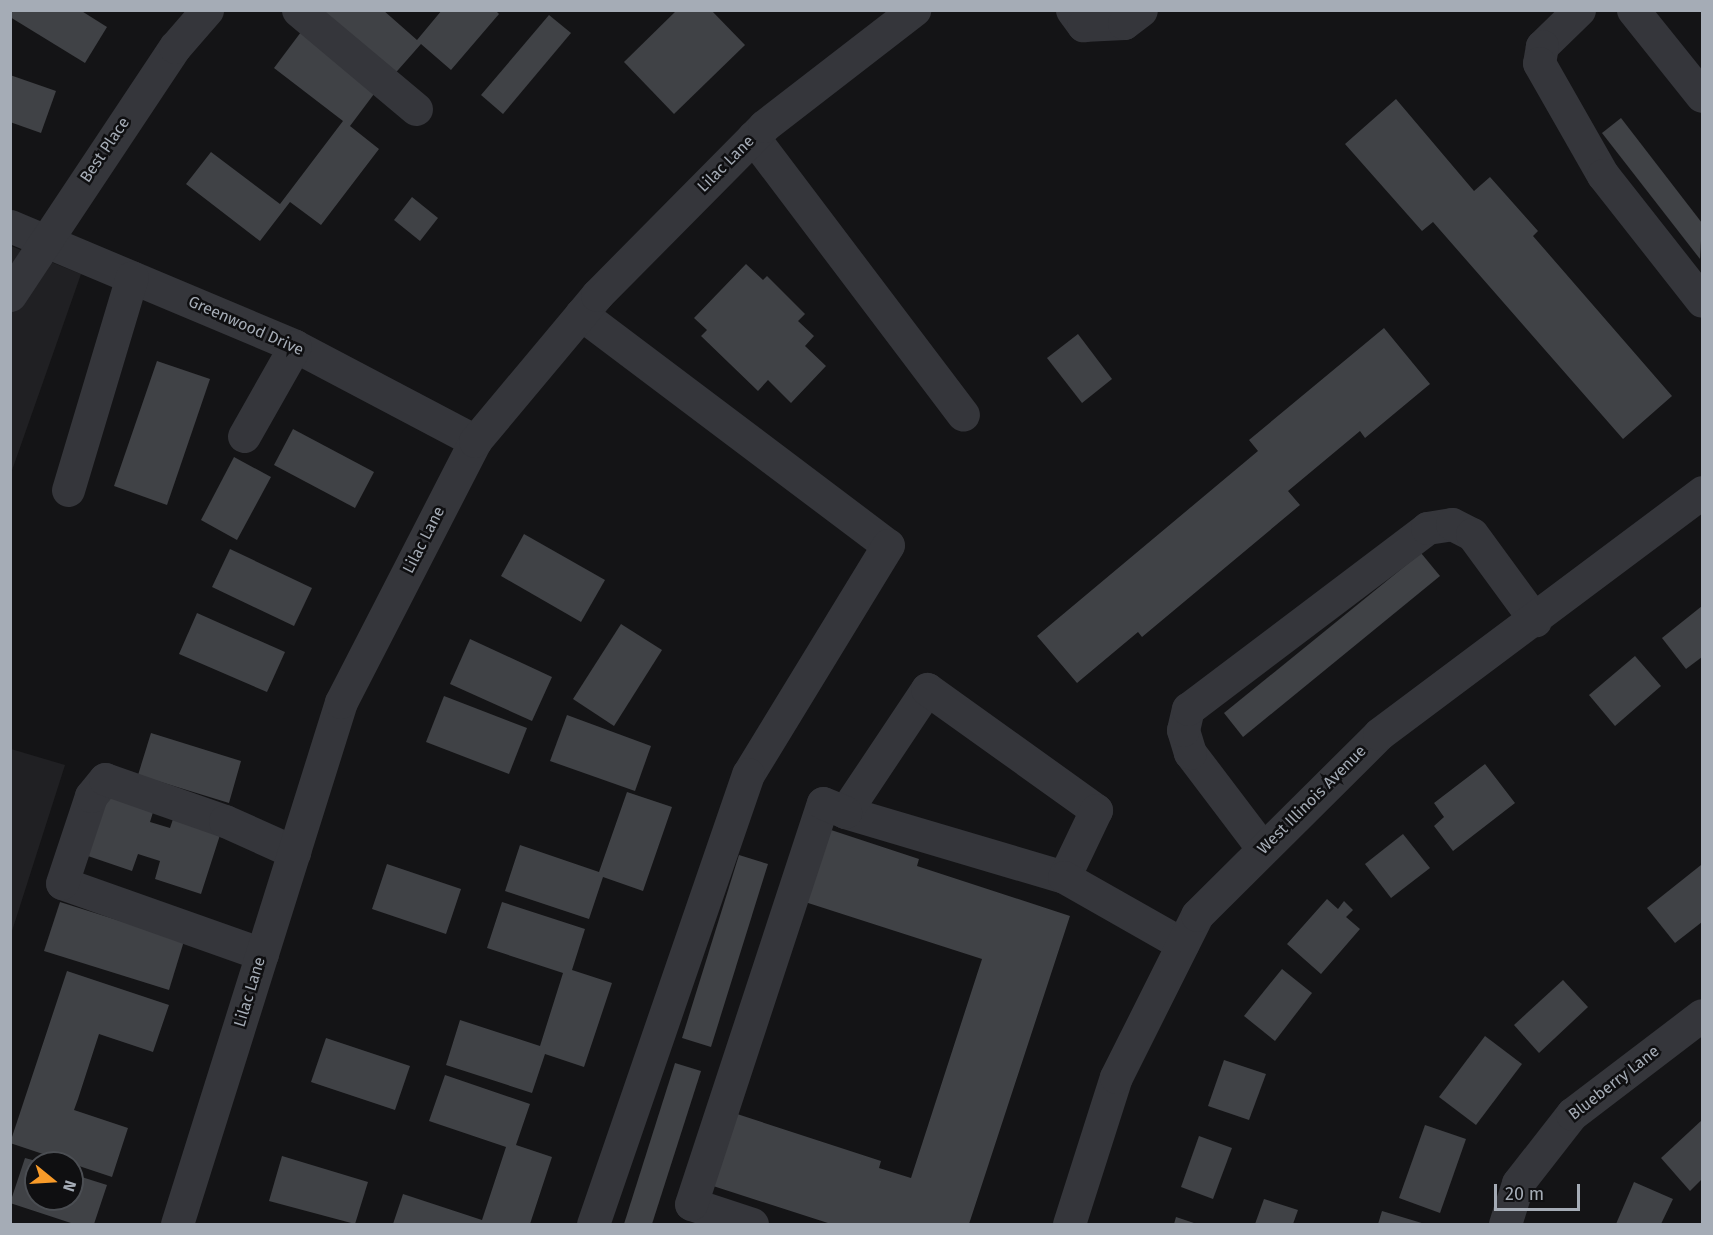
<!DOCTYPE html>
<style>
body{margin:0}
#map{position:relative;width:1713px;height:1235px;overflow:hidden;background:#141416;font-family:"Fira Sans",sans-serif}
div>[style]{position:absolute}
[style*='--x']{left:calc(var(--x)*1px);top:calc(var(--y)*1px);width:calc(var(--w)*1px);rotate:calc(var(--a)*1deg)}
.built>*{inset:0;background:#202023}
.building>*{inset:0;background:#404246}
.minor>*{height:33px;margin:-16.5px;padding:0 16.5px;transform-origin:16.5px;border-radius:16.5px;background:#35363b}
span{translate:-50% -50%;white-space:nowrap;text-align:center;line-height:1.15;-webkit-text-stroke:5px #0f0f11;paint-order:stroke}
.street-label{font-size:16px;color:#a5acb6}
.frame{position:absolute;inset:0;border:12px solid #a5acb6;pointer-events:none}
.north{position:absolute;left:24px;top:1151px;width:60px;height:60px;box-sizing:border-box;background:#0f0f11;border:2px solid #4b4e53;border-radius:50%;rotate:108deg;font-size:16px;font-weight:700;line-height:24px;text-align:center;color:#a5acb6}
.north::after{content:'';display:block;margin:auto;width:21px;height:27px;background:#f89b29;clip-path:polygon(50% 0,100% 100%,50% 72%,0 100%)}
.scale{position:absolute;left:1494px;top:1184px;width:86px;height:27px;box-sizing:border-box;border:3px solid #a5acb6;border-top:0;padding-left:8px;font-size:18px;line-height:21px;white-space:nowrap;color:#a5acb6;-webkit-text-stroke:4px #0f0f11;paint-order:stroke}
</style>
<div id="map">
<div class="built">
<i style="clip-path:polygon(11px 246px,81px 274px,11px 473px)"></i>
<i style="clip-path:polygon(11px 749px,65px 765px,11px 934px,10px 749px)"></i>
</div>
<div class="building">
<i style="clip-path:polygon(10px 10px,80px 10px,107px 27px,85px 63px,10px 17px)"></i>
<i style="clip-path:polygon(320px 10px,383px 10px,417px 40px,442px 10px,495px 10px,499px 14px,451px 70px,421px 44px,391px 78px)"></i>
<i style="clip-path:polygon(677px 10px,711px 10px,745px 45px,674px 114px,624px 62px)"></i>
<i style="clip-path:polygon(549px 15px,571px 33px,503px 114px,481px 95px)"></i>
<i style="clip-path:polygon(301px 32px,377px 90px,350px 126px,379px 149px,321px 225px,290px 202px,260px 241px,186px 184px,211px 152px,280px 204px,343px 121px,274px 68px)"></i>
<i style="clip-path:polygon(10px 75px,56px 91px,41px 133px,10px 122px)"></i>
<i style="clip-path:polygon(1396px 99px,1474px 191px,1490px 177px,1538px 231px,1533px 236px,1672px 396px,1623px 439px,1433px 222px,1422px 231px,1345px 144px)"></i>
<i style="clip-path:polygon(1621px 118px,1702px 223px,1700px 259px,1602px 133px)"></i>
<i style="clip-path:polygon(412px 197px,438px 218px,420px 241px,394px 220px)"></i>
<i style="clip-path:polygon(746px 264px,763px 280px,767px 276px,805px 314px,798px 321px,814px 336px,805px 346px,826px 366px,791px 403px,768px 380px,758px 391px,701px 336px,707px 330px,694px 318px)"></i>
<i style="clip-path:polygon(1384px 328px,1430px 384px,1365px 438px,1360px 431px,1288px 491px,1300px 505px,1142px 637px,1138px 632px,1077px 683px,1037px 636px,1258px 451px,1249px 440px)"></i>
<i style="clip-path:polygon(1078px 334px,1112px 379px,1082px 403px,1047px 358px)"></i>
<i style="clip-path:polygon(157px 361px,210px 379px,167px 505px,114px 486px)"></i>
<i style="clip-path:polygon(293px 429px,374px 472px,355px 508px,274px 465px)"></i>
<i style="clip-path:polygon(234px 457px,271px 477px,237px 540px,201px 520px)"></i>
<i style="clip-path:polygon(524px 534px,605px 580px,581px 622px,501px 576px)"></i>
<i style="clip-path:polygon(230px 549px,312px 588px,294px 626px,212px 587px)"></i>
<i style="clip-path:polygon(1421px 553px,1440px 576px,1243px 737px,1224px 713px)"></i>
<i style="clip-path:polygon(1702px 606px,1702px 657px,1686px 669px,1662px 638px)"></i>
<i style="clip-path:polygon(197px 613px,285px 652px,267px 692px,179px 654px)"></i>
<i style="clip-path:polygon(621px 624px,662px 650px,614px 726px,573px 699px)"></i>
<i style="clip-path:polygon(470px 639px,552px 677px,532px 721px,450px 684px)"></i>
<i style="clip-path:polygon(1635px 656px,1661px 686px,1615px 726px,1589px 695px)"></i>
<i style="clip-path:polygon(444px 696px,527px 728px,509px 774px,426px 742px)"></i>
<i style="clip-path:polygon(567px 715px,651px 746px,635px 791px,550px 761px)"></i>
<i style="clip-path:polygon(151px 733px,241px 761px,229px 803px,138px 775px)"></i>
<i style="clip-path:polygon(1485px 764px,1515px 803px,1453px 851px,1434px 826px,1444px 817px,1434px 803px)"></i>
<i style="clip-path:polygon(105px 792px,154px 809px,150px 822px,170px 828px,174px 816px,221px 832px,201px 894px,155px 879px,160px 861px,138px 854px,132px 871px,85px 855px)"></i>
<i style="clip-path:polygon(627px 792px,672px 807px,643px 891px,603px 877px,589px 919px,505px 891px,520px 845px,599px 872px)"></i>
<i style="clip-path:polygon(828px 829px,919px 859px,917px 866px,1070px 916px,969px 1224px,831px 1224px,710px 1185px,734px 1113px,881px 1161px,879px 1168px,911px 1178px,982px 959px,805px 902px)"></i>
<i style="clip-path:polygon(1403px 834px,1430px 868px,1391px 898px,1365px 864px)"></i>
<i style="clip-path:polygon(739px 855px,768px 864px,711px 1047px,682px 1038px)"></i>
<i style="clip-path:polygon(387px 864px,461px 889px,446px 934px,372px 909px)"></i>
<i style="clip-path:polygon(1701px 865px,1702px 922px,1675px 943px,1647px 908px)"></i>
<i style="clip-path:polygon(1327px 899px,1338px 909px,1344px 901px,1353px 910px,1346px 917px,1360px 929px,1321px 974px,1287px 944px)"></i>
<i style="clip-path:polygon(60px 902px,184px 941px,169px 990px,44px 951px)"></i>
<i style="clip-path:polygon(502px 902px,585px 929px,572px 970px,612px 983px,584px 1067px,545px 1054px,532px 1093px,446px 1065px,460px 1020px,540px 1046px,563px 973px,487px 948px)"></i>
<i style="clip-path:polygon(1282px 969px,1312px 993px,1275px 1041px,1244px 1016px)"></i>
<i style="clip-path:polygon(67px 971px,169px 1005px,153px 1052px,99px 1034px,78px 1099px,74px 1110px,128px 1128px,112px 1177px,10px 1143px)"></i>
<i style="clip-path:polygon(1563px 980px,1588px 1007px,1539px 1053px,1514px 1025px)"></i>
<i style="clip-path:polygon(1485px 1036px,1522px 1064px,1476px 1125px,1439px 1097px)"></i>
<i style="clip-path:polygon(326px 1038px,410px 1066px,395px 1110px,311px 1082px)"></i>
<i style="clip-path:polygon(1224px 1060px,1266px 1074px,1249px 1120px,1208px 1106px)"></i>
<i style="clip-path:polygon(675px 1063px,701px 1071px,652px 1224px,624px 1224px)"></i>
<i style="clip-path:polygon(445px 1075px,530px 1104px,516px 1145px,552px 1157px,530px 1224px,393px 1224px,403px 1194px,482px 1220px,506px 1147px,429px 1121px)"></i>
<i style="clip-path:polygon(1702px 1120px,1702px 1179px,1690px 1191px,1661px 1158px)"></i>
<i style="clip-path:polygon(1425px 1125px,1466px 1139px,1440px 1213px,1399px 1198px)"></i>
<i style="clip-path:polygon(1199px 1136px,1232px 1148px,1213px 1199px,1181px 1187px)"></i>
<i style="clip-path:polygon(282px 1156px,368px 1182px,355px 1224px,269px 1201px)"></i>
<i style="clip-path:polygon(25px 1158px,36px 1161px,36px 1199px,72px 1199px,72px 1174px,107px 1185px,94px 1224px,74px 1224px,10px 1203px)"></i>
<i style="clip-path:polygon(1634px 1182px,1673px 1199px,1661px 1224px,1616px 1224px)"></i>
<i style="clip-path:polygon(1264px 1199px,1298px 1210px,1293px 1224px,1255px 1224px)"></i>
<i style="clip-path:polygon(1382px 1211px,1425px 1224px,1378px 1224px)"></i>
<i style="clip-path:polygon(1176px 1217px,1197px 1224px,1174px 1224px)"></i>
</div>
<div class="minor">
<i style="--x:298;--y:10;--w:154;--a:40"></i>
<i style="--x:1072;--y:10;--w:19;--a:54"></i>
<i style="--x:1083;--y:25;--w:41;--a:-2.8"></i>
<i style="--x:1124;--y:23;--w:21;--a:-37"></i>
<i style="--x:1579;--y:10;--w:52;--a:135.8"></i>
<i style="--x:1542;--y:46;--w:17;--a:100"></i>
<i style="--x:1539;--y:63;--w:129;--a:60.3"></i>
<i style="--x:1603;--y:175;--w:160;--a:51.8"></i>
<i style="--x:1633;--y:10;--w:110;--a:51.3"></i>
<i style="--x:753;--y:137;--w:348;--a:52.9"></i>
<i style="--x:10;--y:226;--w:309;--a:22.8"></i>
<i style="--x:295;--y:346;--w:204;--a:27.8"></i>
<i style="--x:10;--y:295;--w:298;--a:-56.4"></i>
<i style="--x:175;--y:47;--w:49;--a:-49.1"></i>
<i style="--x:581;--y:314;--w:384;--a:37"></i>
<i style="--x:888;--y:545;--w:268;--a:121.4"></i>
<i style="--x:748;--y:774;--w:476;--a:109"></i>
<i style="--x:244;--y:436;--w:103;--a:-60.5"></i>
<i style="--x:68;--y:490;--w:222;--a:-73.3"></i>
<i style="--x:1263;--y:849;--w:121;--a:-127.2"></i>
<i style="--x:1190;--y:753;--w:24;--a:-107"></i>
<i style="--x:1183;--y:730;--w:22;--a:-77"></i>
<i style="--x:1188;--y:709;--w:300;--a:-37.1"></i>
<i style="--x:1427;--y:528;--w:25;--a:-9"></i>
<i style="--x:1452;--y:524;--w:22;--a:27"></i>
<i style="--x:1472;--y:534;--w:107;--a:53.8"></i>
<i style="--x:1064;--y:877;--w:228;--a:-163.5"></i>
<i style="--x:845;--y:812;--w:148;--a:-56.3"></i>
<i style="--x:927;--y:689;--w:208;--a:35.6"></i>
<i style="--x:1096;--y:810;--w:74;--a:115.5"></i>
<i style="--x:1064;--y:877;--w:136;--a:29.6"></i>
<i style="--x:262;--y:954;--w:212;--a:-160.5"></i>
<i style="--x:62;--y:883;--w:92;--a:-71.6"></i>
<i style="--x:91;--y:796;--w:22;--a:-51"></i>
<i style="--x:105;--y:779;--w:127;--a:19.3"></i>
<i style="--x:225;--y:821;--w:76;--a:24.2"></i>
<i style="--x:177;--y:1224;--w:547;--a:-72.56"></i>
<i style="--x:341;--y:702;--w:293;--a:-62.8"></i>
<i style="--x:475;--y:441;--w:190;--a:-50.1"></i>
<i style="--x:597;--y:295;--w:238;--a:-45.3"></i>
<i style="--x:764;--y:126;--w:190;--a:-37.7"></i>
<i style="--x:752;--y:1224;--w:64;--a:-161.8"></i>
<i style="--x:691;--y:1204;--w:422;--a:-71.8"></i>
<i style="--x:823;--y:803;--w:24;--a:22"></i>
<i style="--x:1069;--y:1224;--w:154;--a:-72.3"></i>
<i style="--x:1116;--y:1077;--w:181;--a:-63.4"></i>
<i style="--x:1197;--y:915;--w:257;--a:-44.8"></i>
<i style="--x:1379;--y:734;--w:404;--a:-36.8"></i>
<i style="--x:1505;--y:1224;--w:43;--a:-72.4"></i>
<i style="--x:1518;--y:1183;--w:88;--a:-52"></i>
<i style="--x:1572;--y:1114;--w:163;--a:-37.3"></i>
</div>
<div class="street-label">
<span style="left:105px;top:150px;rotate:-56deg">Best Place</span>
<span style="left:726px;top:164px;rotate:-45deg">Lilac Lane</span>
<span style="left:246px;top:326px;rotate:24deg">Greenwood Drive</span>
<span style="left:424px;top:540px;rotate:-63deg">Lilac Lane</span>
<span style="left:1312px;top:800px;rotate:-45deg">West Illinois Avenue</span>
<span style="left:250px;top:992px;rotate:-73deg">Lilac Lane</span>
<span style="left:1614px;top:1083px;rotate:-38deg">Blueberry Lane</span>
</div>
<div class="frame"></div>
<div class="north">N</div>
<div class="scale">20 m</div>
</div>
